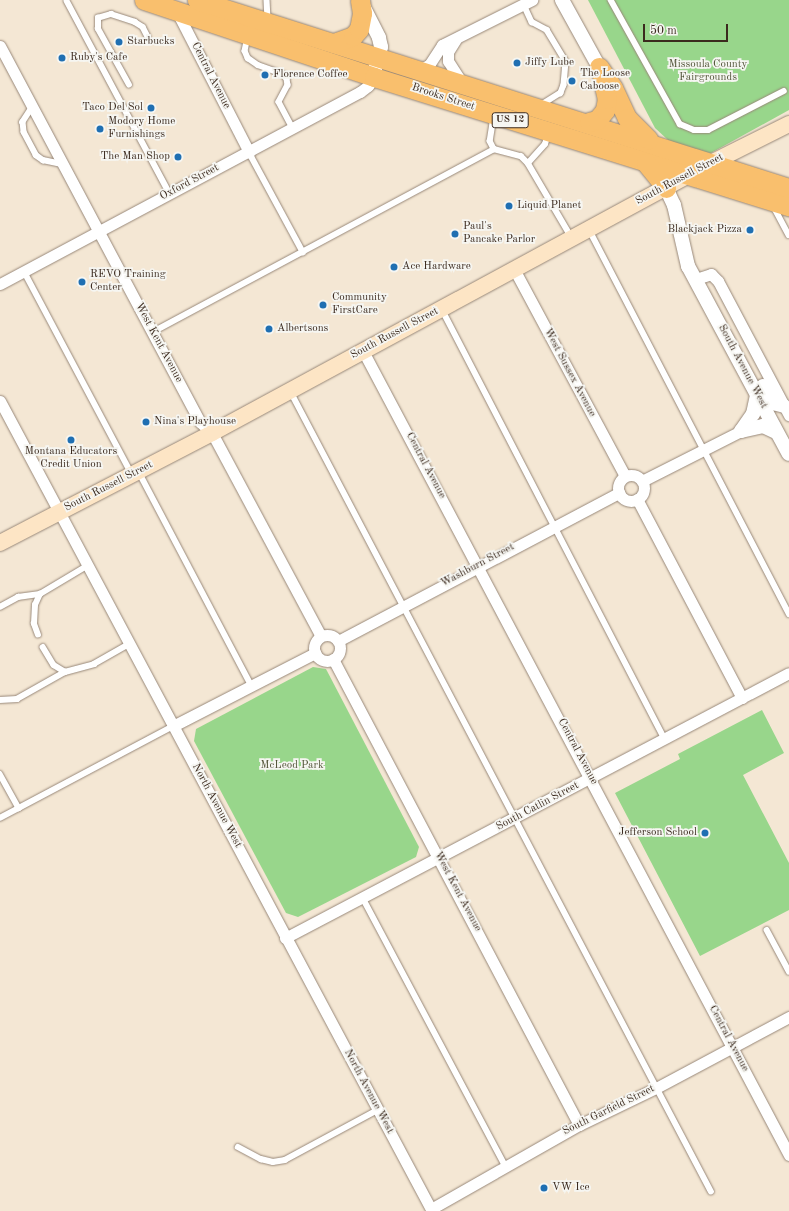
<!DOCTYPE html>
<style>
body{margin:0}
#map{position:relative;width:789px;height:1211px;overflow:hidden;background:#f4e7d4;font-family:"Old Standard TT",serif}
div>[style]{position:absolute}
[style*='--x']{left:calc(var(--x)*1px);top:calc(var(--y)*1px);width:calc(var(--w)*1px);rotate:calc(var(--a)*1deg)}
.green>*{inset:0;background:#98d68b}
.roads{filter:drop-shadow(0 0 1px #988879) drop-shadow(0 0 1px #988879)}
.service>*{height:5.5px;margin:-2.75px;padding:0 2.75px;transform-origin:2.75px;border-radius:2.75px;background:#fff}
.minor>*{height:11px;margin:-5.5px;padding:0 5.5px;transform-origin:5.5px;border-radius:5.5px;background:#fff}
.minor>.ring{margin:-5.5px;padding:0;box-sizing:content-box;background:none;border:11px solid #fff;border-radius:50%}
.tertiary>*{height:14px;margin:-7px;padding:0 7px;transform-origin:7px;border-radius:7px;background:#fff}
.secondary>*{height:16px;margin:-8px;padding:0 8px;transform-origin:8px;border-radius:8px;background:#fde5c5}
.trunk>*{height:19px;margin:-9.5px;padding:0 9.5px;transform-origin:9.5px;border-radius:9.5px;background:#f9bf6d}
.dots>*{width:11px;height:11px;translate:-50% -50%;box-sizing:border-box;border:2px solid #f6f6f2;border-radius:50%}
span{translate:-50% -50%;white-space:nowrap;text-align:center;line-height:1.15;-webkit-text-stroke:3.5px #f6f6f2;paint-order:stroke}
.shield-label span{padding:1px 3px;background:#f6f6f2;border:1px solid;border-radius:3px;-webkit-text-stroke-width:0}
.shield-label{font-size:10px;color:#3b2a1e;font-weight:700}
.poi-label{font-size:11px;color:#3b2a1e}
.left{translate:0 -50%;text-align:left}
.right{translate:-100% -50%;text-align:right}
.park-label{font-size:11px;color:#525539}
.street-label{font-size:11px;color:#3b2a1e}
.scale{position:absolute;left:643px;top:24px;width:85px;height:18px;box-sizing:border-box;border:2px solid #3b2a1e;border-top:0;padding-left:5px;font-size:12px;line-height:14px;white-space:nowrap;color:#3b2a1e;-webkit-text-stroke:3px #f6f6f2;paint-order:stroke}
</style>
<div id="map">
<div class="green">
<i style="clip-path:polygon(588px 0,789px 0,789px 110px,711px 153px,697px 152px,668px 140px,655px 128px)"></i>
<i style="clip-path:polygon(313px 667px,326px 669px,419px 847px,416px 857px,298px 917px,286px 913px,194px 741px,196px 729px)"></i>
<i style="clip-path:polygon(762px 710px,784px 753px,743px 775px,789px 863px,789px 910px,700px 956px,615px 793px,680px 759px,678px 754px)"></i>
</div>
<div class="roads">
<div class="service">
<i style="--x:267;--y:0;--w:19;--a:87"></i>
<i style="--x:611;--y:0;--w:142;--a:60.9"></i>
<i style="--x:680;--y:124;--w:15;--a:23"></i>
<i style="--x:694;--y:130;--w:14;--a:0"></i>
<i style="--x:708;--y:130;--w:85;--a:-27.2"></i>
<i style="--x:67;--y:1;--w:219;--a:61.9"></i>
<i style="--x:524;--y:5;--w:19;--a:65"></i>
<i style="--x:532;--y:22;--w:17;--a:28"></i>
<i style="--x:547;--y:30;--w:37;--a:59"></i>
<i style="--x:566;--y:62;--w:23;--a:95"></i>
<i style="--x:564;--y:85;--w:9;--a:111"></i>
<i style="--x:561;--y:93;--w:22;--a:148"></i>
<i style="--x:248;--y:37;--w:14;--a:102"></i>
<i style="--x:245;--y:51;--w:8;--a:67"></i>
<i style="--x:248;--y:58;--w:12;--a:35"></i>
<i style="--x:258;--y:65;--w:27;--a:20"></i>
<i style="--x:283;--y:74;--w:6;--a:51"></i>
<i style="--x:287;--y:79;--w:6;--a:81"></i>
<i style="--x:288;--y:85;--w:19;--a:118"></i>
<i style="--x:279;--y:102;--w:30;--a:62"></i>
<i style="--x:129;--y:85;--w:64;--a:-119"></i>
<i style="--x:98;--y:29;--w:11;--a:-90"></i>
<i style="--x:98;--y:18;--w:14;--a:-17"></i>
<i style="--x:111;--y:14;--w:25;--a:18"></i>
<i style="--x:135;--y:22;--w:9;--a:32"></i>
<i style="--x:143;--y:27;--w:11;--a:63"></i>
<i style="--x:32;--y:108;--w:17;--a:123"></i>
<i style="--x:23;--y:122;--w:10;--a:84"></i>
<i style="--x:24;--y:132;--w:26;--a:62"></i>
<i style="--x:36;--y:155;--w:9;--a:36"></i>
<i style="--x:43;--y:160;--w:19;--a:12"></i>
<i style="--x:494;--y:117;--w:24;--a:99"></i>
<i style="--x:490;--y:141;--w:9;--a:63"></i>
<i style="--x:249;--y:152;--w:114;--a:61.6"></i>
<i style="--x:528;--y:163;--w:25;--a:-48"></i>
<i style="--x:545;--y:144;--w:10;--a:-73"></i>
<i style="--x:773;--y:205;--w:34;--a:62"></i>
<i style="--x:589;--y:229;--w:434;--a:62.5"></i>
<i style="--x:24;--y:271;--w:230;--a:62"></i>
<i style="--x:443;--y:311;--w:483;--a:62.6"></i>
<i style="--x:153;--y:332;--w:387;--a:-28.2"></i>
<i style="--x:494;--y:149;--w:28;--a:15"></i>
<i style="--x:521;--y:156;--w:10;--a:45"></i>
<i style="--x:528;--y:163;--w:87;--a:59.6"></i>
<i style="--x:291;--y:392;--w:903;--a:62.27"></i>
<i style="--x:139;--y:472;--w:240;--a:62.2"></i>
<i style="--x:0;--y:607;--w:21;--a:-29"></i>
<i style="--x:18;--y:597;--w:22;--a:-8"></i>
<i style="--x:38;--y:635;--w:12;--a:-110"></i>
<i style="--x:34;--y:624;--w:19;--a:-87"></i>
<i style="--x:35;--y:605;--w:12;--a:-66"></i>
<i style="--x:40;--y:594;--w:55;--a:-30.8"></i>
<i style="--x:43;--y:647;--w:21;--a:59"></i>
<i style="--x:54;--y:665;--w:13;--a:32"></i>
<i style="--x:0;--y:700;--w:17;--a:-3"></i>
<i style="--x:17;--y:699;--w:55;--a:-29.4"></i>
<i style="--x:65;--y:672;--w:30;--a:-15"></i>
<i style="--x:94;--y:664;--w:40;--a:-29.7"></i>
<i style="--x:0;--y:774;--w:39;--a:61"></i>
<i style="--x:19;--y:808;--w:174;--a:-28"></i>
<i style="--x:0;--y:818;--w:21;--a:-28"></i>
<i style="--x:363;--y:898;--w:302;--a:62"></i>
<i style="--x:767;--y:930;--w:47;--a:61.8"></i>
<i style="--x:238;--y:1147;--w:26;--a:28"></i>
<i style="--x:261;--y:1159;--w:12;--a:14"></i>
<i style="--x:273;--y:1162;--w:12;--a:-9"></i>
<i style="--x:285;--y:1160;--w:106;--a:-28.3"></i>
</div>
<div class="minor">
<i style="--x:176;--y:10;--w:160;--a:62.8"></i>
<i style="--x:456;--y:39;--w:15;--a:122"></i>
<i style="--x:448;--y:52;--w:9;--a:90"></i>
<i style="--x:448;--y:61;--w:24;--a:57"></i>
<i style="--x:0;--y:46;--w:426;--a:62"></i>
<i style="--x:200;--y:422;--w:16;--a:43"></i>
<i style="--x:212;--y:433;--w:230;--a:61.8"></i>
<i style="--x:419;--y:70;--w:11;--a:-27"></i>
<i style="--x:429;--y:65;--w:24;--a:-57"></i>
<i style="--x:442;--y:45;--w:101;--a:-26.6"></i>
<i style="--x:514;--y:269;--w:235;--a:61.8"></i>
<i style="--x:696;--y:279;--w:16;--a:-18"></i>
<i style="--x:711;--y:274;--w:10;--a:45"></i>
<i style="--x:718;--y:281;--w:152;--a:62.1"></i>
<i style="--x:0;--y:284;--w:408;--a:-28.1"></i>
<i style="--x:360;--y:92;--w:10;--a:-37"></i>
<i style="--x:368;--y:86;--w:11;--a:-56"></i>
<i style="--x:363;--y:351;--w:910;--a:62.08"></i>
<i style="--x:0;--y:401;--w:918;--a:61.93"></i>
<i class="ring" style="left:618px;top:475px;width:15px;height:15px"></i>
<i style="--x:642;--y:481;--w:111;--a:-26.8"></i>
<i style="--x:637;--y:499;--w:225;--a:62.2"></i>
<i class="ring" style="left:314px;top:635px;width:15px;height:15px"></i>
<i style="--x:338;--y:641;--w:318;--a:-27.8"></i>
<i style="--x:333;--y:659;--w:527;--a:62.17"></i>
<i style="--x:173;--y:726;--w:160;--a:-27.2"></i>
<i style="--x:285;--y:938;--w:569;--a:-27.74"></i>
<i style="--x:431;--y:1209;--w:170;--a:-29.6"></i>
<i style="--x:579;--y:1125;--w:85;--a:-25.7"></i>
<i style="--x:656;--y:1088;--w:151;--a:-28.1"></i>
</div>
<div class="tertiary">
<i style="--x:562;--y:0;--w:77;--a:61.1"></i>
<i style="--x:362;--y:4;--w:38;--a:63"></i>
<i style="--x:379;--y:38;--w:9;--a:77"></i>
<i style="--x:381;--y:47;--w:20;--a:105"></i>
<i style="--x:666;--y:188;--w:19;--a:65"></i>
<i style="--x:674;--y:205;--w:63;--a:77.1"></i>
<i style="--x:688;--y:266;--w:213;--a:61.8"></i>
<i style="--x:763;--y:386;--w:20;--a:60"></i>
<i style="--x:773;--y:403;--w:11;--a:15"></i>
<i style="--x:741;--y:431;--w:21;--a:-55"></i>
<i style="--x:753;--y:414;--w:19;--a:-78"></i>
<i style="--x:741;--y:431;--w:23;--a:-13"></i>
<i style="--x:763;--y:426;--w:14;--a:25"></i>
</div>
<div class="secondary">
<i style="--x:0;--y:543;--w:239;--a:-27.4"></i>
<i style="--x:212;--y:433;--w:567;--a:-28.42"></i>
<i style="--x:711;--y:163;--w:87;--a:-26.6"></i>
</div>
<div class="trunk">
<i style="--x:144;--y:0;--w:243;--a:18.5"></i>
<i style="--x:374;--y:77;--w:435;--a:17.3"></i>
<i style="--x:197;--y:0;--w:621;--a:17.62"></i>
<i style="--x:334;--y:43;--w:20;--a:-20"></i>
<i style="--x:353;--y:36;--w:9;--a:-49"></i>
<i style="--x:359;--y:29;--w:16;--a:-79"></i>
<i style="--x:362;--y:13;--w:13;--a:-99"></i>
<i style="--x:599;--y:67;--w:25;--a:56"></i>
<i style="--x:613;--y:88;--w:33;--a:65"></i>
<i style="--x:627;--y:118;--w:30;--a:45"></i>
<i style="--x:589;--y:122;--w:8;--a:-14"></i>
<i style="--x:597;--y:120;--w:13;--a:-51"></i>
<i style="--x:605;--y:110;--w:11;--a:-80"></i>
<i style="--x:607;--y:99;--w:22;--a:-103"></i>
<i style="--x:646;--y:163;--w:32;--a:51"></i>
</div>
</div>
<div class="dots">
<i style="left:119px;top:42px;background:#1f6fb2"></i>
<i style="left:62px;top:58px;background:#1f6fb2"></i>
<i style="left:517px;top:63px;background:#1f6fb2"></i>
<i style="left:265px;top:75px;background:#1f6fb2"></i>
<i style="left:572px;top:81px;background:#1f6fb2"></i>
<i style="left:151px;top:108px;background:#1f6fb2"></i>
<i style="left:100px;top:129px;background:#1f6fb2"></i>
<i style="left:178px;top:157px;background:#1f6fb2"></i>
<i style="left:509px;top:206px;background:#1f6fb2"></i>
<i style="left:750px;top:230px;background:#1f6fb2"></i>
<i style="left:455px;top:234px;background:#1f6fb2"></i>
<i style="left:394px;top:267px;background:#1f6fb2"></i>
<i style="left:82px;top:282px;background:#1f6fb2"></i>
<i style="left:323px;top:305px;background:#1f6fb2"></i>
<i style="left:269px;top:329px;background:#1f6fb2"></i>
<i style="left:146px;top:422px;background:#1f6fb2"></i>
<i style="left:71px;top:440px;background:#1f6fb2"></i>
<i style="left:705px;top:833px;background:#1f6fb2"></i>
<i style="left:544px;top:1188px;background:#1f6fb2"></i>
</div>
<div class="shield-label">
<span style="left:510px;top:120px">US 12</span>
</div>
<div class="poi-label">
<span class="left" style="left:127px;top:42px">Starbucks</span>
<span class="left" style="left:70px;top:58px">Ruby's Cafe</span>
<span class="left" style="left:525px;top:63px">Jiffy Lube</span>
<span class="left" style="left:273px;top:75px">Florence Coffee</span>
<span class="left" style="left:580px;top:81px">The Loose<br>Caboose</span>
<span class="right" style="left:143px;top:108px">Taco Del Sol</span>
<span class="left" style="left:108px;top:129px">Modory Home<br>Furnishings</span>
<span class="right" style="left:170px;top:157px">The Man Shop</span>
<span class="left" style="left:517px;top:206px">Liquid Planet</span>
<span class="left" style="left:463px;top:234px">Paul's<br>Pancake Parlor</span>
<span class="right" style="left:742px;top:230px">Blackjack Pizza</span>
<span class="left" style="left:402px;top:267px">Ace Hardware</span>
<span class="left" style="left:90px;top:282px">REVO Training<br>Center</span>
<span class="left" style="left:332px;top:305px">Community<br>FirstCare</span>
<span class="left" style="left:277px;top:329px">Albertsons</span>
<span class="left" style="left:154px;top:422px">Nina's Playhouse</span>
<span style="left:71px;top:459px">Montana Educators<br>Credit Union</span>
<span class="right" style="left:697px;top:833px">Jefferson School</span>
<span class="left" style="left:552px;top:1188px">VW Ice</span>
</div>
<div class="park-label">
<span style="left:708px;top:72px">Missoula County<br>Fairgrounds</span>
<span style="left:292px;top:766px">McLeod Park</span>
</div>
<div class="street-label">
<span style="left:210px;top:76px;rotate:63deg">Central Avenue</span>
<span style="left:443px;top:98px;rotate:18deg">Brooks Street</span>
<span style="left:680px;top:180px;rotate:-28deg">South Russell Street</span>
<span style="left:190px;top:183px;rotate:-28deg">Oxford Street</span>
<span style="left:395px;top:334px;rotate:-28deg">South Russell Street</span>
<span style="left:158px;top:343px;rotate:62deg">West Kent Avenue</span>
<span style="left:742px;top:367px;rotate:62deg">South Avenue West</span>
<span style="left:569px;top:373px;rotate:62deg">West Sussex Avenue</span>
<span style="left:425px;top:466px;rotate:62deg">Central Avenue</span>
<span style="left:109px;top:487px;rotate:-27deg">South Russell Street</span>
<span style="left:478px;top:566px;rotate:-28deg">Washburn Street</span>
<span style="left:577px;top:752px;rotate:62deg">Central Avenue</span>
<span style="left:216px;top:806px;rotate:62deg">North Avenue West</span>
<span style="left:538px;top:807px;rotate:-28deg">South Catlin Street</span>
<span style="left:457px;top:892px;rotate:62deg">West Kent Avenue</span>
<span style="left:728px;top:1039px;rotate:62deg">Central Avenue</span>
<span style="left:368px;top:1092px;rotate:62deg">North Avenue West</span>
<span style="left:609px;top:1111px;rotate:-26deg">South Garfield Street</span>
</div>
<div class="scale">50 m</div>
</div>
